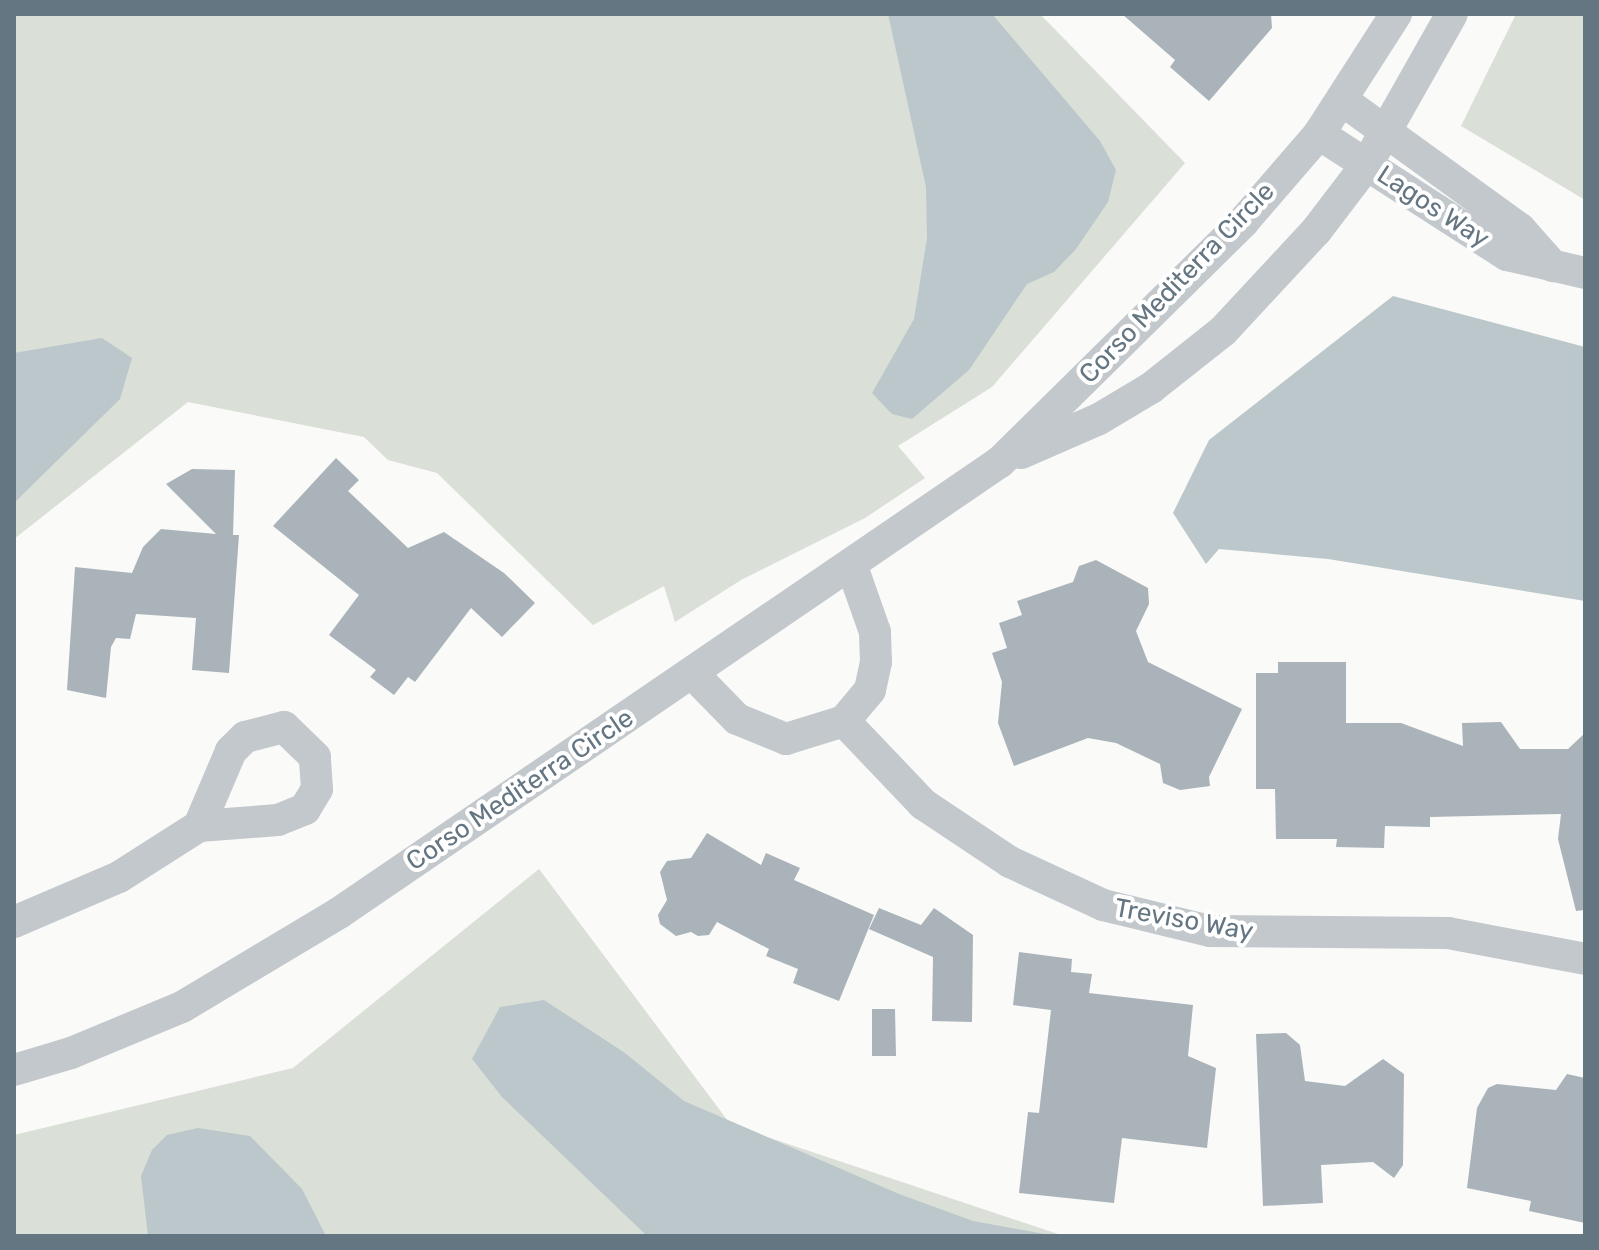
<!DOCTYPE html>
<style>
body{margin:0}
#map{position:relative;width:1599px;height:1250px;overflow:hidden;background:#fafaf8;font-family:Rubik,sans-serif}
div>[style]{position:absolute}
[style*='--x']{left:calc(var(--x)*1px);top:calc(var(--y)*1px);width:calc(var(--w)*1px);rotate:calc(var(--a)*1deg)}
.green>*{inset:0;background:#dadfd7}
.water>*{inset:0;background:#bbc7cb}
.building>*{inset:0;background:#aab3b9}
.minor>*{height:32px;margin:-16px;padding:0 16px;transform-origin:16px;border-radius:16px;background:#c3c8cc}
span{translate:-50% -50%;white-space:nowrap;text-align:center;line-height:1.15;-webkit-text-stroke:8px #fff;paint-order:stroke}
.street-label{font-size:26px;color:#657683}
.frame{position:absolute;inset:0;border:16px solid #657683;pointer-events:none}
</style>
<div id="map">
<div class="green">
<i style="clip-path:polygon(14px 14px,1040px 14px,1185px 163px,992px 387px,898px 446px,925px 478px,865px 518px,741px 580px,675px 622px,664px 586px,593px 625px,437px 473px,388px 460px,364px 437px,188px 402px,14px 539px)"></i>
<i style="clip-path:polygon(1516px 14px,1585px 14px,1585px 200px,1461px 126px)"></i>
<i style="clip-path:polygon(539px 869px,731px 1125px,1064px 1236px,14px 1236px,14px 1135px,293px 1068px)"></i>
</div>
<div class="water">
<i style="clip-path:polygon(888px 14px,992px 14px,1100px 141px,1116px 170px,1108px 202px,1076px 249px,1054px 272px,1027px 284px,969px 370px,912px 419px,892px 414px,872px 393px,914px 319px,927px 238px,926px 187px)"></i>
<i style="clip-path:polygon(1393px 296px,1585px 347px,1585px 601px,1328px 559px,1219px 549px,1206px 564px,1173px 513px,1209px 440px)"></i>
<i style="clip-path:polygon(102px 338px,132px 358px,120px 399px,14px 503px,14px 353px)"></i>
<i style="clip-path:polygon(544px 1000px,625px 1053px,684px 1101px,899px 1194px,973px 1221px,1055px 1236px,647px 1236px,502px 1097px,472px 1059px,500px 1007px)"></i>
<i style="clip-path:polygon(198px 1128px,250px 1136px,302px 1189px,326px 1236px,148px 1236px,141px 1176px,152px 1150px,167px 1135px)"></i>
</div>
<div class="building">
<i style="clip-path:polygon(1122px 14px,1271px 14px,1272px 28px,1209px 101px,1170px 67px,1175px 60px)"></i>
<i style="clip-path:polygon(336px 458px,359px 480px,348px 491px,408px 548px,444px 532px,504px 573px,535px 603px,502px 637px,471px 608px,415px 682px,408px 677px,394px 695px,370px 677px,376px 670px,329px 635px,359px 595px,273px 526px)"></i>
<i style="clip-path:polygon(192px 469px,235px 470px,233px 535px,239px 535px,229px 673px,192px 670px,196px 618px,136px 614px,130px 639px,116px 638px,111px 647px,106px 698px,67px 690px,75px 567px,132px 573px,143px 547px,161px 529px,216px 534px,166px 484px)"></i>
<i style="clip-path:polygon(1096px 560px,1148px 588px,1149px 604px,1136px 631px,1148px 662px,1242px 709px,1209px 777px,1210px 786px,1180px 790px,1163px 783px,1160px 764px,1116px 743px,1088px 738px,1014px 766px,998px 723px,1002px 682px,992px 653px,1007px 648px,999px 623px,1022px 615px,1017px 601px,1073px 582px,1079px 566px)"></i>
<i style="clip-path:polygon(1278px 662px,1346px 662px,1346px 723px,1401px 723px,1463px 746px,1462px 723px,1501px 722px,1520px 749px,1568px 749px,1585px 733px,1585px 910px,1576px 911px,1558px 839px,1561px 814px,1430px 817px,1430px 827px,1385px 826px,1384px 848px,1336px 847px,1337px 839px,1276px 839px,1275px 789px,1256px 789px,1256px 673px,1278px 673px)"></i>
<i style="clip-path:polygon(707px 833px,761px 865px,766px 853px,800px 868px,794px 880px,874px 915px,839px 1001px,793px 983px,798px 969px,766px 956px,769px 949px,717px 922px,709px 935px,698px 936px,691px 932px,676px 936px,660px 924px,658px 915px,667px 900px,660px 872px,667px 861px,691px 858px)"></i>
<i style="clip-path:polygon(879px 908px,921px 925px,934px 908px,973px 935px,972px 1022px,932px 1021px,933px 957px,869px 929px)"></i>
<i style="clip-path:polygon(1019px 952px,1072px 959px,1071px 972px,1092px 974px,1089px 993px,1193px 1005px,1188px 1056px,1216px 1068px,1207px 1148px,1122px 1138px,1114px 1203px,1019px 1193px,1028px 1112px,1039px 1113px,1051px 1010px,1013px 1005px)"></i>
<i style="clip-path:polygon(872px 1009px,895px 1009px,896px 1056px,872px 1056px)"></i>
<i style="clip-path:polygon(1286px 1033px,1300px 1045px,1305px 1081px,1345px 1086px,1383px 1059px,1404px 1074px,1403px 1165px,1394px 1178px,1373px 1162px,1321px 1165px,1323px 1203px,1263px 1206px,1256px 1034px)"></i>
<i style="clip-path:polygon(1567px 1074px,1585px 1078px,1585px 1223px,1529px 1211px,1531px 1201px,1467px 1188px,1477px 1108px,1488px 1088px,1497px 1084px,1556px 1090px)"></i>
</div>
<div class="minor">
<i style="--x:1342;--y:100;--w:220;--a:35.9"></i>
<i style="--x:1520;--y:229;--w:50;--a:48.3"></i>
<i style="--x:1319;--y:134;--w:224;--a:32.8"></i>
<i style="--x:1507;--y:255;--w:80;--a:13"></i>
<i style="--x:1021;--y:453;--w:85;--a:-23.6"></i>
<i style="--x:1099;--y:419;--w:61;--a:-30.8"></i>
<i style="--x:1151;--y:388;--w:92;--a:-38.4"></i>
<i style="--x:1223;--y:331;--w:137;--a:-47.1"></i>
<i style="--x:1316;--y:231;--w:84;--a:-52.7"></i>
<i style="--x:1367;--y:164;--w:172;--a:-60.5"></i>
<i style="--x:692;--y:673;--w:64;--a:45.6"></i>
<i style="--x:737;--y:719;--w:53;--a:22.2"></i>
<i style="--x:786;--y:739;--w:61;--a:-17.2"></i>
<i style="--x:844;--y:721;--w:40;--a:-50"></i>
<i style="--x:870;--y:690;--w:29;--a:-78"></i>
<i style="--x:876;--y:662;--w:30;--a:-92"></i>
<i style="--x:875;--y:632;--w:72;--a:-109.4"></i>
<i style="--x:844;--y:721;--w:115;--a:46.4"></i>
<i style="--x:923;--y:804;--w:105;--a:33.7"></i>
<i style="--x:1010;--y:862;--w:102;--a:24.8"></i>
<i style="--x:1103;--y:905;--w:110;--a:13.7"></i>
<i style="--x:1210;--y:931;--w:238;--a:0.5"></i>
<i style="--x:1448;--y:933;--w:139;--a:10.7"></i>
<i style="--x:14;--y:922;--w:114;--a:-23.2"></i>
<i style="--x:119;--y:877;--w:95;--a:-32.5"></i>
<i style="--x:199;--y:826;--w:79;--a:-4.3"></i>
<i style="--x:278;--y:820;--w:29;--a:-22"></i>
<i style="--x:305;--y:809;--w:23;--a:-59"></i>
<i style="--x:317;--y:789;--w:32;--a:-94"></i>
<i style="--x:315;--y:757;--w:43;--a:-135.9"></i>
<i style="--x:284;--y:727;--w:40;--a:165.6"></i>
<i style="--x:245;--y:737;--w:20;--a:135"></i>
<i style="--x:231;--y:751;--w:82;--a:113.1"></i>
<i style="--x:14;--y:1070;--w:59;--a:-16.6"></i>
<i style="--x:71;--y:1053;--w:120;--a:-22.5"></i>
<i style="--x:182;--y:1007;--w:183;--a:-30.9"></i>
<i style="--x:339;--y:913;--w:800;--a:-34.31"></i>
<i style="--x:1000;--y:462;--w:342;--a:-44.6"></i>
<i style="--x:1243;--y:222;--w:116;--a:-49.2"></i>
<i style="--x:1319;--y:134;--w:143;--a:-57.3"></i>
</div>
<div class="street-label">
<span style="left:1433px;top:207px;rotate:33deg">Lagos Way</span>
<span style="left:1177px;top:283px;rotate:-46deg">Corso Mediterra Circle</span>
<span style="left:520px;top:790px;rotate:-34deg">Corso Mediterra Circle</span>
<span style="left:1184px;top:920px;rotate:10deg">Treviso Way</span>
</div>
<div class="frame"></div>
</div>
